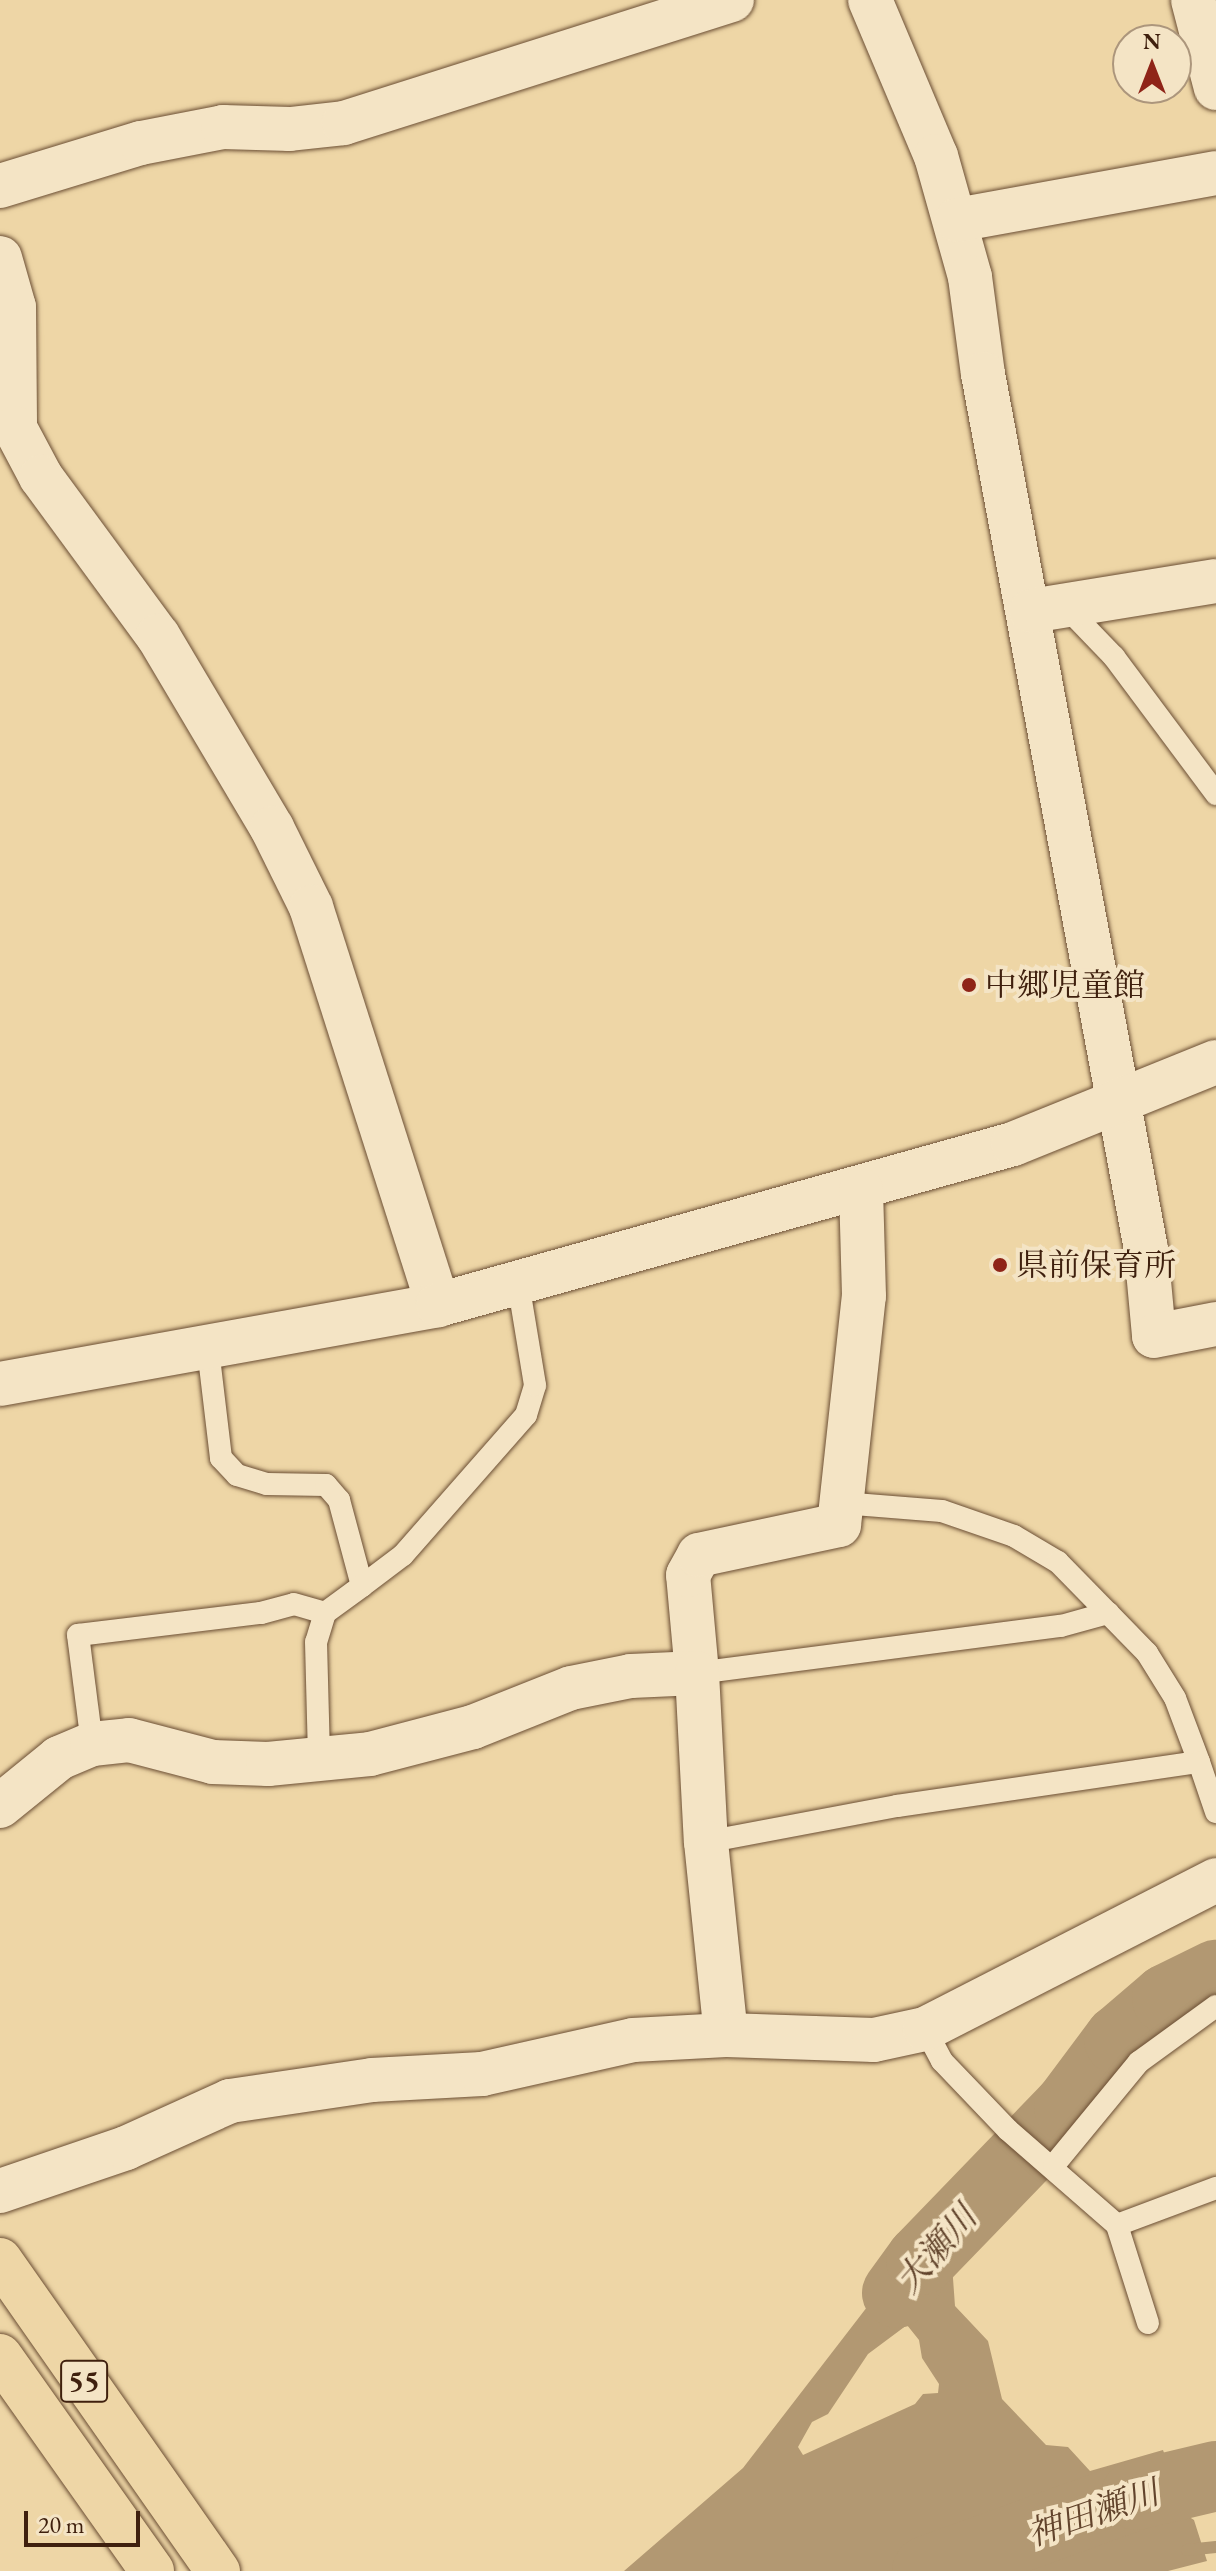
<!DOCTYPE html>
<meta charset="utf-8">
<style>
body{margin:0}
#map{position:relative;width:1216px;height:2571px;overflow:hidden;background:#eed6a6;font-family:"EB Garamond","Noto Serif JP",serif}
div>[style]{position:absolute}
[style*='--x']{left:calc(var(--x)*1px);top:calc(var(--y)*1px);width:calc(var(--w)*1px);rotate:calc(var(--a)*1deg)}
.water>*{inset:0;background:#b29872}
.stream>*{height:12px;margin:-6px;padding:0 6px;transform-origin:6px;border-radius:6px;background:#b29872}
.river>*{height:70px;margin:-35px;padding:0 35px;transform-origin:35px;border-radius:35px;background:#b29872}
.roads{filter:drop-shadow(0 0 2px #6b4e34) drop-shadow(0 0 2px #6b4e34)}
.lane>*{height:22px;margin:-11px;padding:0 11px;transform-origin:11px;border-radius:11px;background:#f4e4c5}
.street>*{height:44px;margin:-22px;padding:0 22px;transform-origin:22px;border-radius:22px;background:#f4e4c5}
.highway>*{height:44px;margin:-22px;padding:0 22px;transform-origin:22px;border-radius:22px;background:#eed6a6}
.dots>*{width:22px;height:22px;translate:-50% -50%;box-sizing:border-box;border:4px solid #f4e4c5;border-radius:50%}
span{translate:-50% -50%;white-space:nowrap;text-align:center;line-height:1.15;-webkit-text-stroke:8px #f4e4c5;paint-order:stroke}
.shield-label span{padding:2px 6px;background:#f4e4c5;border:2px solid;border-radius:6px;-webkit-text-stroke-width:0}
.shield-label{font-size:30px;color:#3f200e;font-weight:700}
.poi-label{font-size:32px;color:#3f200e}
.left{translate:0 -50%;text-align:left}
.water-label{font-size:34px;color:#62442c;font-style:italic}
.north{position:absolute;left:1112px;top:24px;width:80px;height:80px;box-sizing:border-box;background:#f4e4c5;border:2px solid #ac967c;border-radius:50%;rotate:0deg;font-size:22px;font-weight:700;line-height:32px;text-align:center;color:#3f200e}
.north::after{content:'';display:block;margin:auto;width:28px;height:36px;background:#8f2418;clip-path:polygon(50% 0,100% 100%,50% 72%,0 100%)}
.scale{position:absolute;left:24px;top:2511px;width:116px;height:36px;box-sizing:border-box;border:4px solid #3f200e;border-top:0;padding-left:10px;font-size:24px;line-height:28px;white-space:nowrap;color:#3f200e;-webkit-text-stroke:6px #f4e4c5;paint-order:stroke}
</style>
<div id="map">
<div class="water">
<i style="clip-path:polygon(evenodd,938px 2196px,960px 2222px,950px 2237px,955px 2306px,988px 2341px,1002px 2399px,1046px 2445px,1068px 2447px,1090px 2471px,1163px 2450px,1173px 2478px,1174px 2507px,1194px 2520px,1207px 2561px,1168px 2571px,624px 2571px,743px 2468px,874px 2298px,883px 2269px,938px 2196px,907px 2325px,919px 2340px,922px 2358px,939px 2384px,938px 2393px,923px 2394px,915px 2404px,803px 2455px,798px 2447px,812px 2422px,828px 2414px,868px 2354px,907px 2325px)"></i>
</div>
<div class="stream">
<i style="--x:1187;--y:2550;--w:29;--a:-6"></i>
</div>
<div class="river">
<i style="--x:897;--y:2293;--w:41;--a:-54"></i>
<i style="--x:921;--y:2260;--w:213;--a:-46"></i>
<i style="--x:1069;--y:2107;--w:84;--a:-53.3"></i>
<i style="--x:1119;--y:2040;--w:63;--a:-40.5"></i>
<i style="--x:1167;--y:1999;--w:55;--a:-26.1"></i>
<i style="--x:927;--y:2571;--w:222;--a:-20"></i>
<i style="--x:1136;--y:2495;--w:82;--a:-13.4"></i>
</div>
<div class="roads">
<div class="lane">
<i style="--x:1065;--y:606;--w:71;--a:46.1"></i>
<i style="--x:1114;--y:657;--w:171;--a:53.3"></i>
<i style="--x:208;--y:1349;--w:110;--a:83.2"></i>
<i style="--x:221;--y:1458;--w:23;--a:47"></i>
<i style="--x:237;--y:1475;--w:31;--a:17"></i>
<i style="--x:267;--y:1484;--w:59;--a:1"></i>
<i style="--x:326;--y:1485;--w:20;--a:49"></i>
<i style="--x:339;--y:1500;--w:89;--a:75"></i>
<i style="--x:362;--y:1586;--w:46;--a:143.9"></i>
<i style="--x:325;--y:1613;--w:30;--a:107"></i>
<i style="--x:316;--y:1642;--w:117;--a:88.5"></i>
<i style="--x:842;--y:1503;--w:100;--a:4.6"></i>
<i style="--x:942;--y:1511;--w:76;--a:19.1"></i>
<i style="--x:1014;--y:1536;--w:51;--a:30.6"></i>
<i style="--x:1058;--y:1562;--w:71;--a:45.6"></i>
<i style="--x:362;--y:1586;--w:51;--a:-37.1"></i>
<i style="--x:403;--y:1555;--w:186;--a:-48.7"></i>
<i style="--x:526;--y:1415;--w:31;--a:-73"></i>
<i style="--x:535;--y:1385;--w:104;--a:-99.4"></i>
<i style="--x:697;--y:1673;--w:367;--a:-7.4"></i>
<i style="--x:1061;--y:1626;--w:49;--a:-15.5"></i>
<i style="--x:1108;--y:1613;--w:56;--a:45.7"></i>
<i style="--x:1147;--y:1653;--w:53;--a:58.1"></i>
<i style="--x:1175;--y:1698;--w:68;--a:69.4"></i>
<i style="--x:92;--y:1744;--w:110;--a:-97.3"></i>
<i style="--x:78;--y:1635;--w:184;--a:-6.9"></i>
<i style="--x:261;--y:1613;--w:34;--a:-15"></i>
<i style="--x:294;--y:1604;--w:32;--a:16"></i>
<i style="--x:706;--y:1842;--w:194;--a:-10.7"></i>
<i style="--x:897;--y:1806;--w:305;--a:-8.3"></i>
<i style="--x:1199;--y:1762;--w:53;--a:71.2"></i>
<i style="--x:925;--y:2029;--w:36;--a:62"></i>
<i style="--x:942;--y:2061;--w:95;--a:46.3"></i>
<i style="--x:1008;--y:2130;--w:145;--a:41.1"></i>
<i style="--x:1054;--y:2165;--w:134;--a:-50.5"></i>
<i style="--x:1139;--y:2062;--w:95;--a:-36"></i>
<i style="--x:1148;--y:2323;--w:103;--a:-107.6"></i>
<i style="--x:1117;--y:2225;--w:106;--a:-20.5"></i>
</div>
<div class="street">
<i style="--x:870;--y:0;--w:169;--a:67.1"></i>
<i style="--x:936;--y:156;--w:126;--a:74.3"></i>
<i style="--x:970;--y:277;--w:98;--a:82.4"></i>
<i style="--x:983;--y:374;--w:890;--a:79.45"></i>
<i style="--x:1146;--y:1249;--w:87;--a:84.7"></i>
<i style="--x:1154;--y:1336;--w:63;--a:-11"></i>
<i style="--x:1193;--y:0;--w:91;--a:75.4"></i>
<i style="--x:0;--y:186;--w:147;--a:-17"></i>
<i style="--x:141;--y:143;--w:84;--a:-11"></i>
<i style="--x:223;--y:127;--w:67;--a:1.7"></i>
<i style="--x:290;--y:129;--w:54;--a:-6.3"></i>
<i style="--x:344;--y:123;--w:407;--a:-17.6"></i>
<i style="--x:957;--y:220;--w:263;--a:-10.3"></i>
<i style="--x:0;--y:258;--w:51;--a:74.1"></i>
<i style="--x:14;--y:307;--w:121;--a:89.5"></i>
<i style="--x:15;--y:428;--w:55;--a:62"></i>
<i style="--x:41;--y:477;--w:197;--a:53.7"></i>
<i style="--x:158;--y:636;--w:223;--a:59.3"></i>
<i style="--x:272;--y:828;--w:88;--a:63.7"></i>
<i style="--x:311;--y:907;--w:418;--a:72.3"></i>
<i style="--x:1031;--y:611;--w:187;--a:-9.2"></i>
<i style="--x:0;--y:1384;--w:445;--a:-10.2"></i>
<i style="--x:438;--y:1305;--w:597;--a:-15.64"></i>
<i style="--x:1013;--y:1144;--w:219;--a:-22"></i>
<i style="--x:697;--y:1673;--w:98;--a:-95.2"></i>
<i style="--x:688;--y:1575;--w:23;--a:-61"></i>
<i style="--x:699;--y:1555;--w:143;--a:-12.1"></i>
<i style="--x:839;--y:1525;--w:230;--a:-83.8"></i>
<i style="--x:864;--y:1296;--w:106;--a:-91.6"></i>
<i style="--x:0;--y:1806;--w:76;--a:-39.1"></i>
<i style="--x:59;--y:1758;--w:36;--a:-23"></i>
<i style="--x:92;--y:1744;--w:37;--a:-6"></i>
<i style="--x:129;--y:1740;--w:87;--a:14.7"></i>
<i style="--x:213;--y:1762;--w:55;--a:2.1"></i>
<i style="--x:268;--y:1764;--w:102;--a:-5.6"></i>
<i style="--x:370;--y:1754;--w:106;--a:-14.7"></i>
<i style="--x:473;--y:1727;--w:105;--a:-21.7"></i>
<i style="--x:571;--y:1688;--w:61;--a:-11.3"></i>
<i style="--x:631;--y:1676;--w:66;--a:-2.6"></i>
<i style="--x:697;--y:1673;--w:169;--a:87"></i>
<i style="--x:706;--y:1842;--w:194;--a:84.1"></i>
<i style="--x:0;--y:2191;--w:133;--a:-18.8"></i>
<i style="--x:126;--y:2148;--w:114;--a:-24.3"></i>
<i style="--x:230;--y:2101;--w:144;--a:-8.4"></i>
<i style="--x:372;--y:2080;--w:110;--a:-3.1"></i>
<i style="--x:482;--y:2074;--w:155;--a:-12.7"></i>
<i style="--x:633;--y:2040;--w:93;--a:-3.1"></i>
<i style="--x:726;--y:2035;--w:148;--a:1.9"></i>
<i style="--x:874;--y:2040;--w:52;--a:-12.2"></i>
<i style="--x:925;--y:2029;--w:327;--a:-27.1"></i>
</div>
<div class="highway">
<i style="--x:0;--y:2260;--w:380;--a:55"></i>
<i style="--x:0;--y:2356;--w:263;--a:54.7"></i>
</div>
</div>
<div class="dots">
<i style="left:969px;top:985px;background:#8f2418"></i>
<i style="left:1000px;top:1265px;background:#8f2418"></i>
</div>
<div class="shield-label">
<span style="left:84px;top:2381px">55</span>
</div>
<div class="poi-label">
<span class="left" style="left:985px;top:985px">中郷児童館</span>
<span class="left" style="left:1016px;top:1265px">県前保育所</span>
</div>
<div class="water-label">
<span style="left:936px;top:2249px;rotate:-49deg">大瀬川</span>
<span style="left:1093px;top:2513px;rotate:-19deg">神田瀬川</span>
</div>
<div class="north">N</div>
<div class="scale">20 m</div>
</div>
